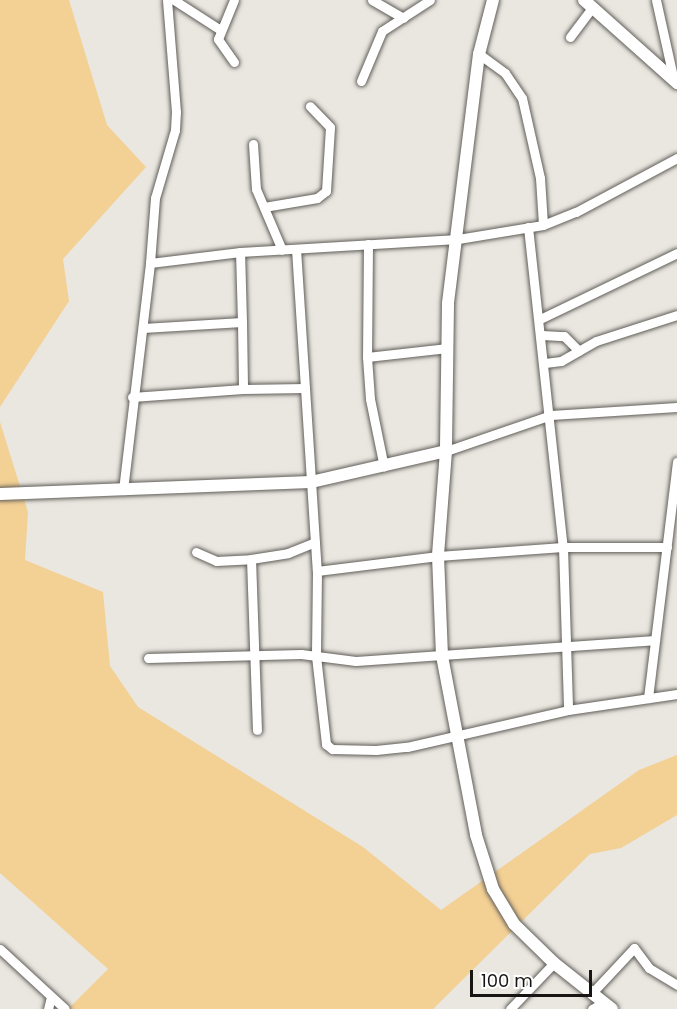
<!DOCTYPE html>
<style>
body{margin:0}
#map{position:relative;width:677px;height:1009px;overflow:hidden;background:#eae7e1;font-family:Poppins,sans-serif}
div>[style]{position:absolute}
[style*='--x']{left:calc(var(--x)*1px);top:calc(var(--y)*1px);width:calc(var(--w)*1px);rotate:calc(var(--a)*1deg)}
.green>*{inset:0;background:#f3d094}
.roads{filter:drop-shadow(0 0 2px #615e59) drop-shadow(0 0 2px #615e59)}
.minor>*{height:9px;margin:-4.5px;padding:0 4.5px;transform-origin:4.5px;border-radius:4.5px;background:#fff}
.tertiary>*{height:12px;margin:-6px;padding:0 6px;transform-origin:6px;border-radius:6px;background:#fff}
span{translate:-50% -50%;white-space:nowrap;text-align:center;line-height:1.15;-webkit-text-stroke:5px #fff;paint-order:stroke}
.scale{position:absolute;left:470px;top:970px;width:122px;height:27px;box-sizing:border-box;border:3px solid #161513;border-top:0;padding-left:8px;font-size:18px;line-height:21px;white-space:nowrap;color:#161513;-webkit-text-stroke:4px #fff;paint-order:stroke}
</style>
<div id="map">
<div class="green">
<i style="clip-path:polygon(0 0,69px 0,107px 125px,146px 167px,63px 259px,69px 301px,0 407px)"></i>
<i style="clip-path:polygon(0 422px,28px 512px,25px 560px,103px 592px,110px 666px,138px 707px,363px 847px,441px 910px,639px 770px,677px 755px,677px 815px,621px 848px,590px 854px,433px 1009px,68px 1009px,108px 969px,0 873px)"></i>
</div>
<div class="roads">
<div class="minor">
<i style="--x:174;--y:0;--w:54;--a:32.8"></i>
<i style="--x:372;--y:0;--w:36;--a:30"></i>
<i style="--x:656;--y:0;--w:83;--a:77.5"></i>
<i style="--x:570;--y:37;--w:38;--a:-53"></i>
<i style="--x:479;--y:54;--w:32;--a:36"></i>
<i style="--x:505;--y:73;--w:30;--a:56"></i>
<i style="--x:522;--y:98;--w:82;--a:77.3"></i>
<i style="--x:540;--y:178;--w:47;--a:86.3"></i>
<i style="--x:234;--y:62;--w:28;--a:-125"></i>
<i style="--x:218;--y:39;--w:42;--a:-67.7"></i>
<i style="--x:361;--y:81;--w:54;--a:-67.2"></i>
<i style="--x:382;--y:31;--w:57;--a:-32.9"></i>
<i style="--x:253;--y:144;--w:45;--a:86.2"></i>
<i style="--x:256;--y:189;--w:66;--a:66.9"></i>
<i style="--x:264;--y:207;--w:54;--a:-9.6"></i>
<i style="--x:317;--y:198;--w:11;--a:-38"></i>
<i style="--x:326;--y:191;--w:64;--a:-86.4"></i>
<i style="--x:330;--y:127;--w:29;--a:-134"></i>
<i style="--x:528;--y:227;--w:322;--a:83.8"></i>
<i style="--x:563;--y:547;--w:163;--a:88.2"></i>
<i style="--x:368;--y:244;--w:113;--a:90.5"></i>
<i style="--x:367;--y:357;--w:81;--a:-6.4"></i>
<i style="--x:296;--y:249;--w:323;--a:86.3"></i>
<i style="--x:317;--y:571;--w:85;--a:90.7"></i>
<i style="--x:316;--y:656;--w:89;--a:83.5"></i>
<i style="--x:326;--y:744;--w:8;--a:40"></i>
<i style="--x:332;--y:749;--w:44;--a:1.3"></i>
<i style="--x:376;--y:750;--w:31;--a:-6"></i>
<i style="--x:407;--y:747;--w:165;--a:-12.9"></i>
<i style="--x:568;--y:710;--w:110;--a:-8.4"></i>
<i style="--x:150;--y:263;--w:65;--a:-85.6"></i>
<i style="--x:155;--y:198;--w:71;--a:-73.6"></i>
<i style="--x:175;--y:130;--w:18;--a:-87"></i>
<i style="--x:176;--y:112;--w:112;--a:-94.6"></i>
<i style="--x:540;--y:319;--w:152;--a:-25.7"></i>
<i style="--x:242;--y:322;--w:67;--a:89.1"></i>
<i style="--x:243;--y:389;--w:62;--a:-0.9"></i>
<i style="--x:143;--y:328;--w:99;--a:-3.5"></i>
<i style="--x:242;--y:322;--w:70;--a:-91.6"></i>
<i style="--x:542;--y:335;--w:22;--a:3"></i>
<i style="--x:564;--y:336;--w:21;--a:45"></i>
<i style="--x:367;--y:357;--w:42;--a:85.9"></i>
<i style="--x:370;--y:399;--w:69;--a:78.4"></i>
<i style="--x:545;--y:363;--w:16;--a:-7"></i>
<i style="--x:561;--y:361;--w:40;--a:-29.7"></i>
<i style="--x:596;--y:341;--w:85;--a:-17.8"></i>
<i style="--x:132;--y:397;--w:111;--a:-4.1"></i>
<i style="--x:446;--y:451;--w:111;--a:-18.9"></i>
<i style="--x:551;--y:415;--w:126;--a:-3.6"></i>
<i style="--x:123;--y:490;--w:229;--a:-83.2"></i>
<i style="--x:150;--y:263;--w:91;--a:-7"></i>
<i style="--x:240;--y:252;--w:218;--a:-3.4"></i>
<i style="--x:458;--y:239;--w:86;--a:-9.4"></i>
<i style="--x:543;--y:225;--w:35;--a:-22"></i>
<i style="--x:576;--y:212;--w:115;--a:-28.1"></i>
<i style="--x:196;--y:552;--w:22;--a:24"></i>
<i style="--x:216;--y:561;--w:35;--a:-3"></i>
<i style="--x:251;--y:559;--w:37;--a:-9"></i>
<i style="--x:288;--y:553;--w:29;--a:-22"></i>
<i style="--x:251;--y:559;--w:171;--a:88"></i>
<i style="--x:317;--y:571;--w:122;--a:-7.1"></i>
<i style="--x:438;--y:556;--w:125;--a:-4.1"></i>
<i style="--x:563;--y:547;--w:104;--a:0"></i>
<i style="--x:148;--y:658;--w:153;--a:-1.5"></i>
<i style="--x:301;--y:654;--w:55;--a:7.3"></i>
<i style="--x:356;--y:661;--w:300;--a:-4"></i>
<i style="--x:648;--y:698;--w:238;--a:-83"></i>
<i style="--x:0;--y:949;--w:88;--a:42.7"></i>
<i style="--x:591;--y:994;--w:63;--a:-46.9"></i>
<i style="--x:634;--y:948;--w:25;--a:53"></i>
<i style="--x:649;--y:968;--w:33;--a:31"></i>
<i style="--x:48;--y:1009;--w:12;--a:-76"></i>
<i style="--x:510;--y:1009;--w:64;--a:-46.3"></i>
<i style="--x:592;--y:1009;--w:13;--a:-29"></i>
</div>
<div class="tertiary">
<i style="--x:493;--y:0;--w:56;--a:104.5"></i>
<i style="--x:479;--y:54;--w:252;--a:97.1"></i>
<i style="--x:448;--y:304;--w:147;--a:90.8"></i>
<i style="--x:446;--y:451;--w:105;--a:94.4"></i>
<i style="--x:438;--y:556;--w:100;--a:87.7"></i>
<i style="--x:442;--y:656;--w:182;--a:79.2"></i>
<i style="--x:476;--y:835;--w:57;--a:72.5"></i>
<i style="--x:493;--y:889;--w:41;--a:59"></i>
<i style="--x:514;--y:924;--w:56;--a:44.3"></i>
<i style="--x:554;--y:963;--w:74;--a:38.4"></i>
<i style="--x:584;--y:0;--w:125;--a:41.7"></i>
<i style="--x:0;--y:494;--w:311;--a:-2.2"></i>
<i style="--x:311;--y:482;--w:139;--a:-12.9"></i>
</div>
</div>
<div class="scale">100 m</div>
</div>
